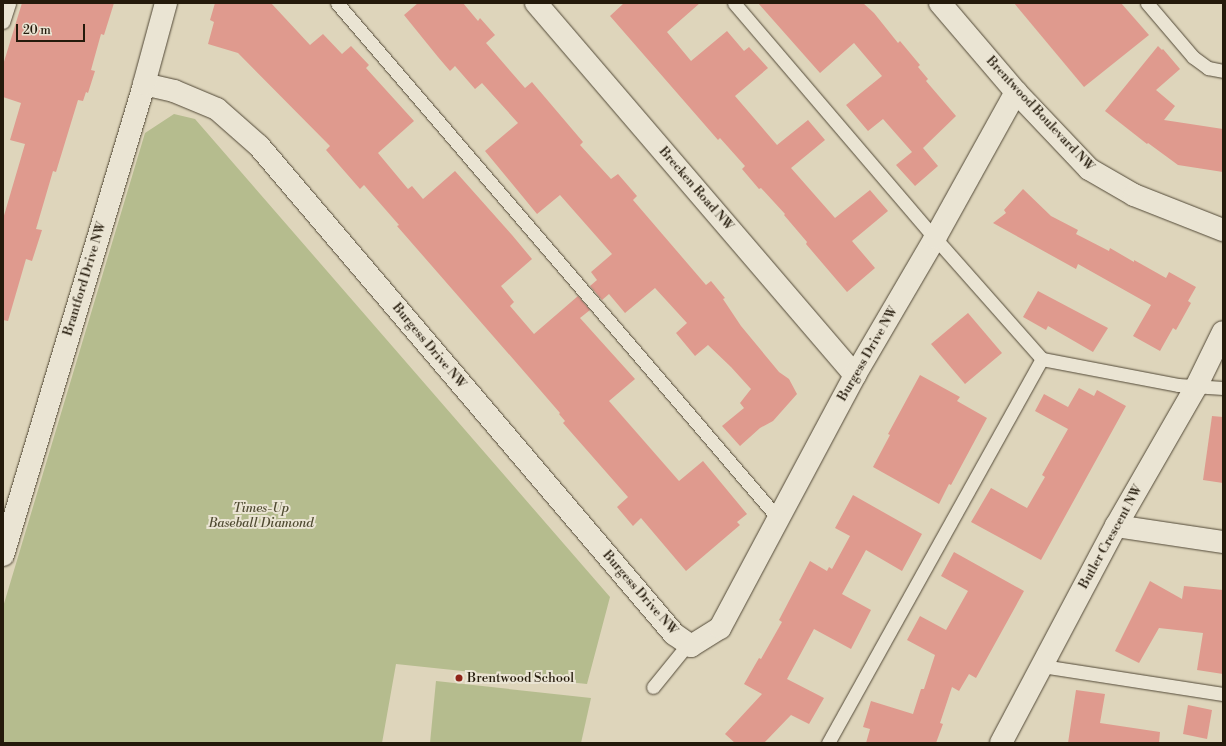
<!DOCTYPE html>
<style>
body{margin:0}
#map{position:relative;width:1226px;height:746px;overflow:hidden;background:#ded5bb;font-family:"Libre Bodoni",serif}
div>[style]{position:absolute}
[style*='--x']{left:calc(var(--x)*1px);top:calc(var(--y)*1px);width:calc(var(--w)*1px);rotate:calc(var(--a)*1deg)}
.green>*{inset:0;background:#b5bc8e}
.building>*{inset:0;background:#df9a8e}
.roads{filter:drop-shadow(0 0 1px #524937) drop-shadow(0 0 1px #524937)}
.service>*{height:13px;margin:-6.5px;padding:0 6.5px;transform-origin:6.5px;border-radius:6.5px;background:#eae4d3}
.minor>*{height:22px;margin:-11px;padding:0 11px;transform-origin:11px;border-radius:11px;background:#eae4d3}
.dots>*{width:11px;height:11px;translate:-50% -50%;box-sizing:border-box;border:2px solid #eae4d3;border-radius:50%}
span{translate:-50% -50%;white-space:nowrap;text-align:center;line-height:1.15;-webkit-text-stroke:4px #eae4d3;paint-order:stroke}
.street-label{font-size:13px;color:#241a0b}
.park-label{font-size:13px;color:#504b32;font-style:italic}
.poi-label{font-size:13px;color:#241a0b}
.left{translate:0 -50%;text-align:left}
.frame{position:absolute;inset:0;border:4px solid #241a0b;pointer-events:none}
.scale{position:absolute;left:16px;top:24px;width:69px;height:18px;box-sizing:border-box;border:2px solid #241a0b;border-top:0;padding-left:5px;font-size:12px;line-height:14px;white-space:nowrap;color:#241a0b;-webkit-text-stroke:3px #eae4d3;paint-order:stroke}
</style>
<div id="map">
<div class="green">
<i style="clip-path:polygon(174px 114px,195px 119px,610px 597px,587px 684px,396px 664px,382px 743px,3px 743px,3px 607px,145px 133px)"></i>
<i style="clip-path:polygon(436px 681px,591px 698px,581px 743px,430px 743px)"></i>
</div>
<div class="building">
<i style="clip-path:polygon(22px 3px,114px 3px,104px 35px,101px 34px,91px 70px,95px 71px,88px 93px,86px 92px,83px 101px,78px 100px,56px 172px,53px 171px,36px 229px,42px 230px,32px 261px,26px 259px,8px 321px,3px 320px,3px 219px,25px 144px,10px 140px,21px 103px,3px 97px,3px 65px)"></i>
<i style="clip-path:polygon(215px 3px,271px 3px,310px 45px,323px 34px,342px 54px,351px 46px,369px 65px,366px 68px,414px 121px,378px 153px,408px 189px,412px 186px,423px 199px,455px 171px,512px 235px,532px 259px,501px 286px,514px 302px,510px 306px,534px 334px,578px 296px,590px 310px,580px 318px,635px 379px,609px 401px,679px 481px,703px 461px,747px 514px,737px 522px,740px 525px,686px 571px,641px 518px,633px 526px,617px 507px,628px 497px,563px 423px,565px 421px,559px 414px,560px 413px,521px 368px,397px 226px,399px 225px,364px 185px,360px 189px,326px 150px,330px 146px,238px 53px,208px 44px,214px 22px,210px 20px)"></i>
<i style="clip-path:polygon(418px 3px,463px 3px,478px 21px,480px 18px,495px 35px,486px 43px,525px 88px,532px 82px,583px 142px,580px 145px,611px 179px,618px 174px,637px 196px,633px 200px,706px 285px,711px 281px,725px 298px,723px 299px,741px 326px,779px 372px,789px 379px,797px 394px,773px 421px,760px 428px,740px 446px,722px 426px,744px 408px,740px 403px,751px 389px,731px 367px,708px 345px,695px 356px,676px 333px,687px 323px,655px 288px,625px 313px,609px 294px,602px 300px,590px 286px,597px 280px,591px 272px,612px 254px,560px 195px,537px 214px,485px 151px,518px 123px,482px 83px,475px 89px,455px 66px,450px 71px,438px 57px,404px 15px)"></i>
<i style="clip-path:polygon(624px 3px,700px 3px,667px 32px,691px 61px,727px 31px,744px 51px,749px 47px,768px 68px,735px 96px,777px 145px,808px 120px,825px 140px,791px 168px,835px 218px,870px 190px,888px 211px,852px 241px,875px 268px,847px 292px,806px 244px,807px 242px,784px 215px,785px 214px,761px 188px,759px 189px,742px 169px,745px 166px,720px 138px,718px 140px,610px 16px)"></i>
<i style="clip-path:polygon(758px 3px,863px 3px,874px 13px,898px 43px,900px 41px,920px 65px,918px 67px,928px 79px,926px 81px,956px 116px,923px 148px,938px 166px,915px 186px,896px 165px,912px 152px,883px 119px,868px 131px,846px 105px,882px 76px,854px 43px,820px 73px)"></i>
<i style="clip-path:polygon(1014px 3px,1121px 3px,1149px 35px,1084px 87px)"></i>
<i style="clip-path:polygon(1158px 46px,1162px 50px,1163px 49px,1180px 69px,1156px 90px,1175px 106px,1164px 120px,1223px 129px,1223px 172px,1178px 165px,1148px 143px,1147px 144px,1105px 111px)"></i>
<i style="clip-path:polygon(1023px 189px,1051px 216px,1078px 230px,1076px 234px,1109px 251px,1110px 248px,1134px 262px,1134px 260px,1166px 278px,1169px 272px,1196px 287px,1188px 301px,1191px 303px,1176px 330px,1173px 328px,1160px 351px,1133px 336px,1151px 305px,1078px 264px,1076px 269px,993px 223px,1006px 213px,1004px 210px)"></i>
<i style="clip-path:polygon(1038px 291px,1108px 328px,1093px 352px,1048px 326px,1046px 330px,1023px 317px)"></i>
<i style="clip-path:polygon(968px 313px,1002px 353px,965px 384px,931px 344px)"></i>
<i style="clip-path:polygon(920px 375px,960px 397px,957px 401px,987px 418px,951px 485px,949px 484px,939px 504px,873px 467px,890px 435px,888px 434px)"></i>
<i style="clip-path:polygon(1079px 388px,1094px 396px,1097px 390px,1126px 406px,1041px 560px,971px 522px,991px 488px,1027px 508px,1045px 477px,1042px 475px,1068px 429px,1035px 411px,1044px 394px,1068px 407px)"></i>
<i style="clip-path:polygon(1212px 416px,1223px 417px,1223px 483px,1203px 480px)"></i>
<i style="clip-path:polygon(853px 495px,922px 534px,902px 571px,866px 550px,842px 594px,871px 610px,851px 649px,814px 629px,787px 679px,824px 698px,809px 724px,791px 715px,764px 743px,735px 743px,725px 734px,762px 694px,744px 684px,759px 658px,761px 659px,782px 622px,779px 620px,810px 561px,827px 571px,829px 567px,832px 569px,850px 536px,835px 528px)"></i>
<i style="clip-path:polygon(954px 552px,1024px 591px,976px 678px,969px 674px,959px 691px,952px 687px,940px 723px,943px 724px,936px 743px,866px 743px,870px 729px,863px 727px,871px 701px,913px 714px,921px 689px,924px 689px,935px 655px,907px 640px,920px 616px,946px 630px,968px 591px,941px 576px)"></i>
<i style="clip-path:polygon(1150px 581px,1182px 599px,1184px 586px,1223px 590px,1223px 674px,1197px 670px,1203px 633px,1159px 628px,1139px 663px,1115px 651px)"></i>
<i style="clip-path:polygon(1076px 690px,1105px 694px,1100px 723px,1160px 732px,1159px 743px,1068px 743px)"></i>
<i style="clip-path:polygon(1188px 705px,1212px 710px,1207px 739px,1183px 734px)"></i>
</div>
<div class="roads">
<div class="service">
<i style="--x:337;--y:3;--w:678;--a:49.43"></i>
<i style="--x:734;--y:3;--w:309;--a:49.5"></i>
<i style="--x:935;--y:238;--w:162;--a:48.5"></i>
<i style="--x:1042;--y:359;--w:138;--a:10.8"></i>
<i style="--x:1178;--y:385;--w:45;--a:3.8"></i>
<i style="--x:1147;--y:3;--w:71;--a:49.6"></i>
<i style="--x:1193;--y:57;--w:19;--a:36"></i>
<i style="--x:1208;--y:68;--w:15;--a:11"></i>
<i style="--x:3;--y:22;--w:20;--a:-72"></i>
<i style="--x:1042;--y:666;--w:183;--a:8.8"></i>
<i style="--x:653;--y:687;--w:55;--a:-50.9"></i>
<i style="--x:828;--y:743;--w:440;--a:-60.9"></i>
</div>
<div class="minor">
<i style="--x:536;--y:3;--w:490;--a:49.4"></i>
<i style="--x:940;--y:3;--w:117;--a:49.5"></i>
<i style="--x:1016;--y:92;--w:106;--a:46.5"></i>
<i style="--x:1089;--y:169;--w:52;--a:30"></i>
<i style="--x:1134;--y:195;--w:96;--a:21.5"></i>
<i style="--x:144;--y:84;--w:31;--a:13"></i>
<i style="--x:174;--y:91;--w:47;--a:22.7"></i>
<i style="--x:217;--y:109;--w:56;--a:41.4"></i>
<i style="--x:259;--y:146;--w:641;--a:49.62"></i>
<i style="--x:674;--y:634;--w:21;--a:35"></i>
<i style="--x:691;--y:646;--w:34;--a:-32"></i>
<i style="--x:720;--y:628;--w:287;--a:-61.9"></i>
<i style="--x:855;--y:375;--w:159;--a:-59.7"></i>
<i style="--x:935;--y:238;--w:167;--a:-61"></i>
<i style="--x:1116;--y:526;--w:108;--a:8.5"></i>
<i style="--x:3;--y:555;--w:492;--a:-73.3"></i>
<i style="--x:144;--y:84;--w:84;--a:-74.8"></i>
<i style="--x:1001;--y:743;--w:246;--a:-62.1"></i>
<i style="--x:1116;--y:526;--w:160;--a:-60.1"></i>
<i style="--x:1196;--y:387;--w:61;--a:-63.9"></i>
</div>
</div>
<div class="dots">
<i style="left:459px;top:678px;background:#8f2418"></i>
</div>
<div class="street-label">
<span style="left:1040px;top:114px;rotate:47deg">Brentwood Boulevard NW</span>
<span style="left:696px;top:189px;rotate:49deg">Brecken Road NW</span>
<span style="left:85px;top:279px;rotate:-73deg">Brantford Drive NW</span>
<span style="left:429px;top:346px;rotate:50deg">Burgess Drive NW</span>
<span style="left:868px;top:354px;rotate:-60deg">Burgess Drive NW</span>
<span style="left:1111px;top:537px;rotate:-61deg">Butler Crescent NW</span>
<span style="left:640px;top:593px;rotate:49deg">Burgess Drive NW</span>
</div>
<div class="park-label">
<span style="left:261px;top:516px">Times-Up<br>Baseball Diamond</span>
</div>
<div class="poi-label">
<span class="left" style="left:467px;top:678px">Brentwood School</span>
</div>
<div class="frame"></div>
<div class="scale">20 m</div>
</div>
